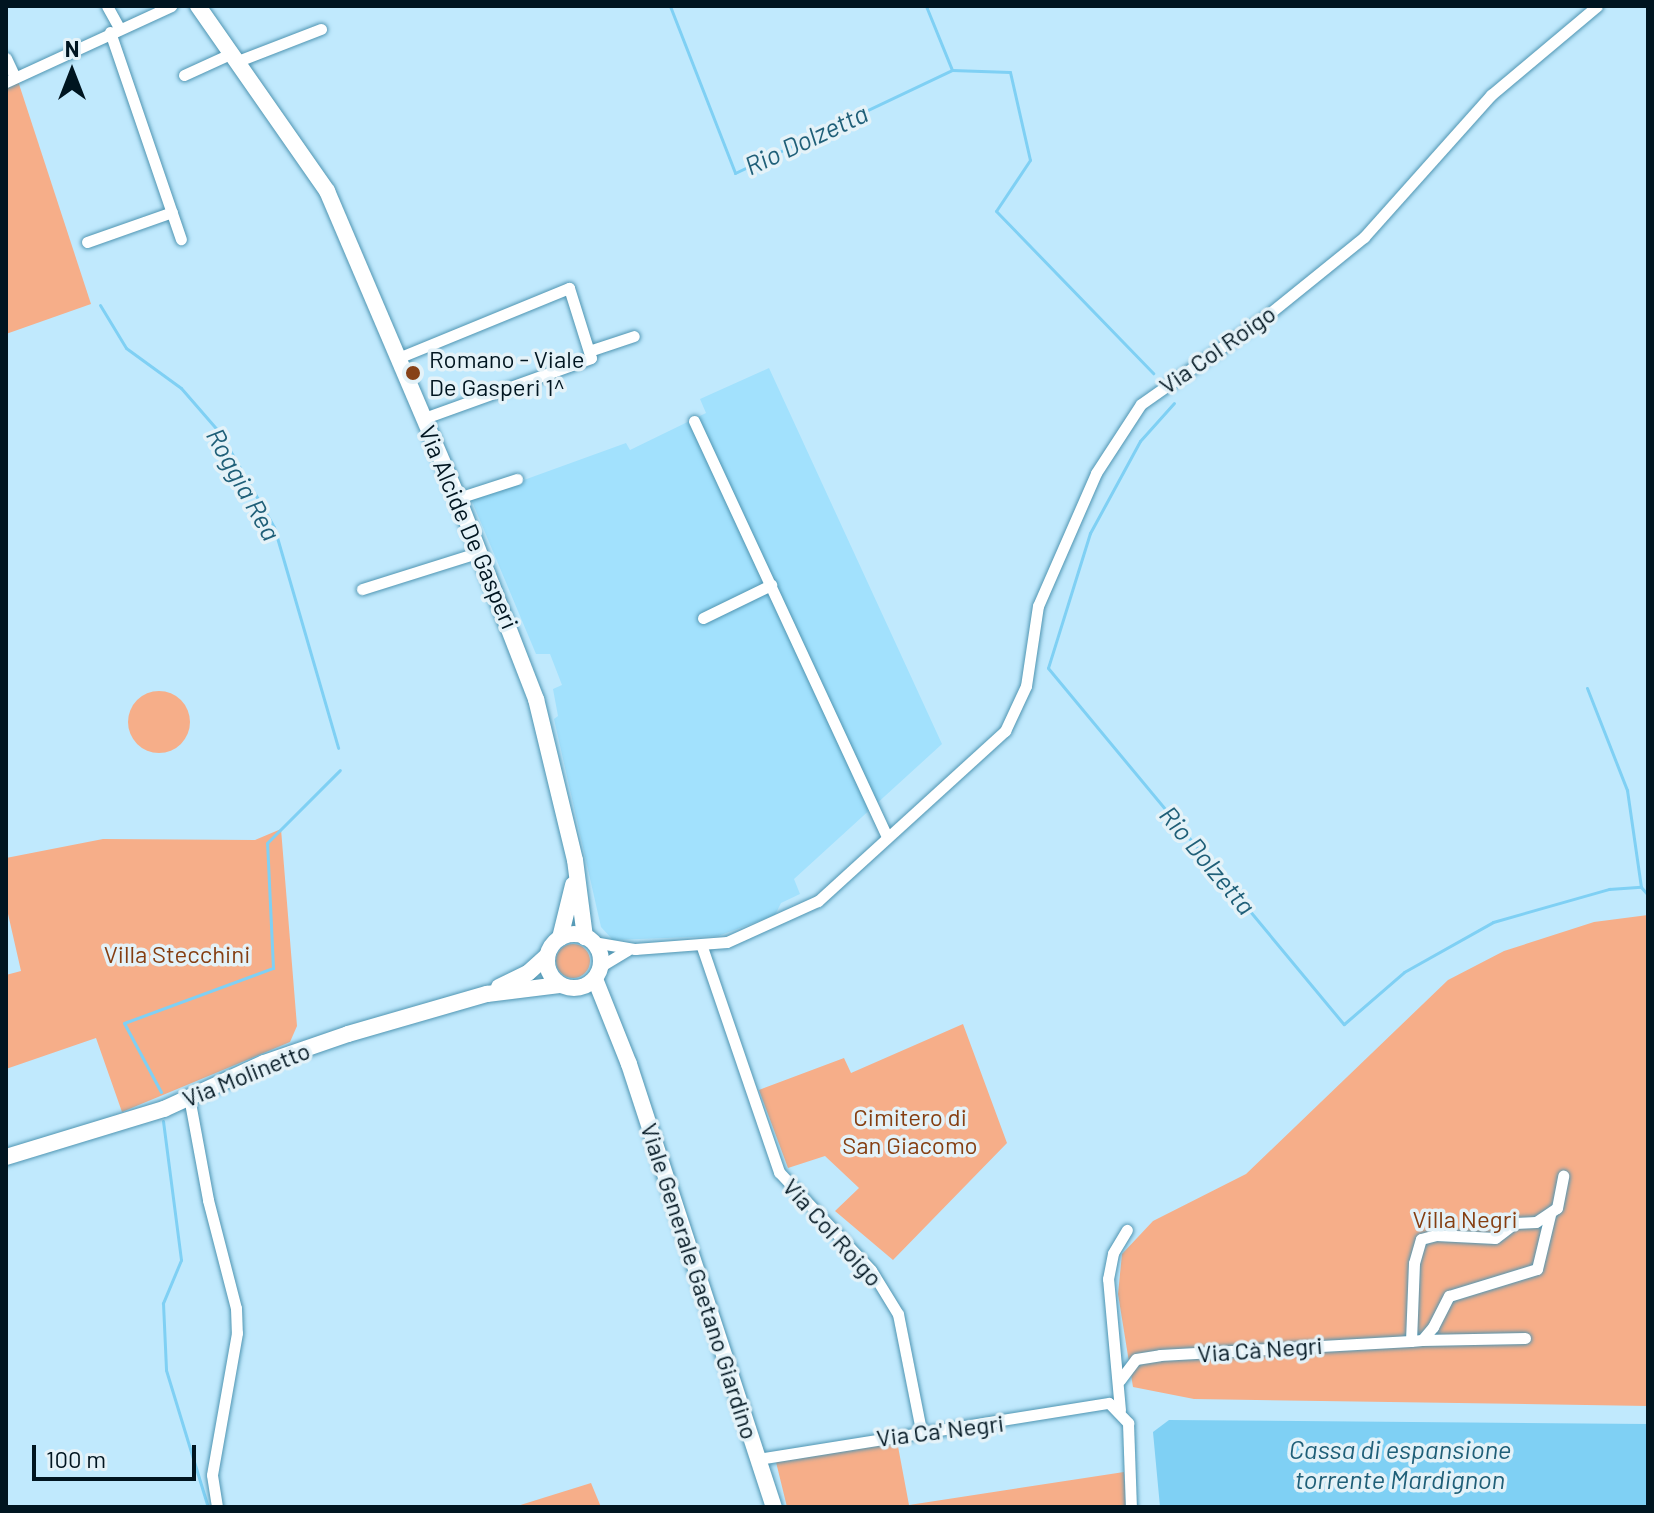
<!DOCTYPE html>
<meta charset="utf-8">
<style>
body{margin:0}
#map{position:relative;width:1654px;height:1513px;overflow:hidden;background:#c0e9fd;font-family:Barlow,sans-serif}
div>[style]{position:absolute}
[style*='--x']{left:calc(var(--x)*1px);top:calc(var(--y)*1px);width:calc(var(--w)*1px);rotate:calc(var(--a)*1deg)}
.built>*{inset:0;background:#a2e1fd}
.green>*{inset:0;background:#f6ae89}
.round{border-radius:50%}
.water>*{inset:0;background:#7fd0f4}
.stream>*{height:3px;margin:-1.5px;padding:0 1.5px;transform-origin:1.5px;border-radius:1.5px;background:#7fd0f4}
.roads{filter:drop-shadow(0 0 2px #4f95b2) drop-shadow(0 0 2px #4f95b2)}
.street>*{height:11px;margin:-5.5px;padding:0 5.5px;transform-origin:5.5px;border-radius:5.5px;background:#fff}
.secondary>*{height:16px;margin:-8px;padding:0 8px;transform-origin:8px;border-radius:8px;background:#fff}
.secondary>.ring{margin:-8px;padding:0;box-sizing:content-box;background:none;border:16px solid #fff;border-radius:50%}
.dots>*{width:22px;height:22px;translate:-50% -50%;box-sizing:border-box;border:4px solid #e4f2f8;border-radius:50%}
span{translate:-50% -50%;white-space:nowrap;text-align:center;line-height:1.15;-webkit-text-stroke:7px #e4f2f8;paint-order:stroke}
.street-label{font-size:24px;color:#001520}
.poi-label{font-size:24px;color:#001520}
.left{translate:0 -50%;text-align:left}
.park-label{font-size:24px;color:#853e11}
.water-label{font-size:26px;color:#1f5f78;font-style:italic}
.frame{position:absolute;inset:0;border:8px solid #001520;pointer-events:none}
.north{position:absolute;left:32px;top:32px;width:80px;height:80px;-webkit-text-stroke:6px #e4f2f8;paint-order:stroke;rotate:0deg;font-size:22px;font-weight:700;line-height:32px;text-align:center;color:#001520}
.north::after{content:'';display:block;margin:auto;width:28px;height:36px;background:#001520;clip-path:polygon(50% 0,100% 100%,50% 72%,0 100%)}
.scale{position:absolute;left:32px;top:1445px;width:164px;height:36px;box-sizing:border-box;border:4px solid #001520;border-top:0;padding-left:10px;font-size:24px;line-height:28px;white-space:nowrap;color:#001520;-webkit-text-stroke:6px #e4f2f8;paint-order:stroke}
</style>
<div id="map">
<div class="built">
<i style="clip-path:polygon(769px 368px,942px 744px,794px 879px,800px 894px,781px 903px,775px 915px,718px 936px,613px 940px,601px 927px,554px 719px,558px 716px,553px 689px,562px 685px,550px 654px,536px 654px,471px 499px,626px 443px,630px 450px,706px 413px,700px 399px)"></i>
</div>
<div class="green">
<i style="clip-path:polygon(17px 78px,91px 304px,6px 334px,6px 84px)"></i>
<i class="round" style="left:128px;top:691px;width:62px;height:62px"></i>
<i style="clip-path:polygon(281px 829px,297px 1026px,290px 1042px,122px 1112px,96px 1038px,6px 1069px,6px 975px,21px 971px,6px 905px,6px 858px,103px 839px,255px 840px)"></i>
<i style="clip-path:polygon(1648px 915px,1648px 1406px,1194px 1399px,1133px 1387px,1118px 1294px,1122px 1254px,1153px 1221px,1246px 1174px,1448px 980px,1504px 951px,1594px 922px)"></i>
<i class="round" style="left:556px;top:944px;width:34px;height:34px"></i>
<i style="clip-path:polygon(963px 1024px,1007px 1143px,893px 1260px,835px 1211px,859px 1188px,825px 1156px,788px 1168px,759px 1090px,844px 1058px,851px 1073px)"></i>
<i style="clip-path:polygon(897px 1441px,909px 1505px,1124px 1472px,1126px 1507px,787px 1507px,776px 1462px)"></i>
<i style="clip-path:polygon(591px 1483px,601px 1507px,514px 1507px)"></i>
</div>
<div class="water">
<i style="clip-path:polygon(1169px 1420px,1648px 1424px,1648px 1507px,1160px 1507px,1153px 1432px)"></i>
</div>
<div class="stream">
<i style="--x:670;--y:6;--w:179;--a:68.7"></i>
<i style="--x:735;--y:173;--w:240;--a:-25.4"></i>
<i style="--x:926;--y:6;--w:69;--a:67.9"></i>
<i style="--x:952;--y:70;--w:58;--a:2"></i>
<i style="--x:1010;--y:72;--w:90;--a:77.2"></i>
<i style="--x:1030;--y:160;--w:61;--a:123.7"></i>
<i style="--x:996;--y:211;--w:226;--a:45.9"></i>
<i style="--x:100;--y:305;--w:50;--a:58.8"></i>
<i style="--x:126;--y:348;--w:68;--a:36"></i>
<i style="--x:181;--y:388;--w:60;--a:49.1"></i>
<i style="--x:220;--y:433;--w:108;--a:60.1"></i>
<i style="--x:274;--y:527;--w:230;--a:73.8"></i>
<i style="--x:1174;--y:403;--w:51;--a:131.8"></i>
<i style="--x:1140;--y:441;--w:105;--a:118.5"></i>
<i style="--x:1090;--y:533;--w:141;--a:107.3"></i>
<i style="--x:1048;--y:668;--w:463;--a:50.3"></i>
<i style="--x:1344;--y:1024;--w:79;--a:-40.9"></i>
<i style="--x:1404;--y:972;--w:102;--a:-29.3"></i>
<i style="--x:1493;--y:922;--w:121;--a:-15.9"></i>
<i style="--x:1609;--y:889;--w:32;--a:-4"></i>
<i style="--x:1641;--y:887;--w:11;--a:49"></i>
<i style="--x:1587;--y:688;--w:110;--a:68.6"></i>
<i style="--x:1627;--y:790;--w:98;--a:81.8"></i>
<i style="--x:161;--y:1092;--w:78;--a:-118.2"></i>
<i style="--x:124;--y:1023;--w:159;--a:-20.3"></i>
<i style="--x:273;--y:968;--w:125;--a:-92.7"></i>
<i style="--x:267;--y:843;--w:103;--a:-45"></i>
<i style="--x:163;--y:1121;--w:140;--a:82.6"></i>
<i style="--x:181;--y:1260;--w:47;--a:112.7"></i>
<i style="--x:163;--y:1303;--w:67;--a:87.4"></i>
<i style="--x:166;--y:1370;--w:143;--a:73"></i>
</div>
<div class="roads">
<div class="street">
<i style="--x:107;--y:6;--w:25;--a:61"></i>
<i style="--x:110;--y:32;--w:219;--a:71.1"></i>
<i style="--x:6;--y:58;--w:21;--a:65"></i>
<i style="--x:238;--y:61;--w:89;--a:-21.1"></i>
<i style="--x:184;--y:75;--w:53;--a:-24.6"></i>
<i style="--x:6;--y:82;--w:182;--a:-24.7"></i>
<i style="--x:87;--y:242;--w:90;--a:-19.4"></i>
<i style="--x:592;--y:350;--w:44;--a:-18.4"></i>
<i style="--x:398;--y:358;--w:185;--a:-22.3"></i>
<i style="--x:569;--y:288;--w:73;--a:72.6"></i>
<i style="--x:591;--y:358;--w:177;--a:160.2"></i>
<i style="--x:694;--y:421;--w:458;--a:65.1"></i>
<i style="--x:458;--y:498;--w:62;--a:-17.9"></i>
<i style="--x:362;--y:589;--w:124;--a:-17.4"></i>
<i style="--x:703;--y:618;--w:76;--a:-25.9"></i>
<i style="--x:593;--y:942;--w:43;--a:9.5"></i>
<i style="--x:635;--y:949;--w:92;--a:-4.4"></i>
<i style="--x:727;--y:942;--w:100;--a:-24.3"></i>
<i style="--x:818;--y:901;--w:253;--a:-42.3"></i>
<i style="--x:1005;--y:731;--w:50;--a:-65"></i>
<i style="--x:1026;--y:686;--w:81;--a:-81.5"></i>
<i style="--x:1038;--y:606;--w:145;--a:-66.4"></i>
<i style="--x:1096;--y:473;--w:82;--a:-56.9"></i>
<i style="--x:1141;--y:404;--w:151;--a:-35.1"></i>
<i style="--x:1265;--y:317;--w:127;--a:-38.9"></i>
<i style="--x:1364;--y:237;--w:191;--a:-48.2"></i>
<i style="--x:1491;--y:95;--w:138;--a:-40"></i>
<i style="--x:702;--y:947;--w:238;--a:71.1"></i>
<i style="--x:779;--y:1172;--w:134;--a:46.8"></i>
<i style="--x:871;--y:1270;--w:52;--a:58.5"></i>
<i style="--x:898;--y:1314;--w:118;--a:78.8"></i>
<i style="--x:601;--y:966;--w:31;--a:-31"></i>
<i style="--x:189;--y:1097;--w:105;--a:79.5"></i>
<i style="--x:208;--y:1200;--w:112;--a:75.5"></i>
<i style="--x:236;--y:1308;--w:25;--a:88"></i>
<i style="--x:237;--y:1333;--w:144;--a:100"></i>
<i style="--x:212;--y:1475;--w:32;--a:81"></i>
<i style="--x:1422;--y:1340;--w:103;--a:-1.1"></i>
<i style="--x:1411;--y:1341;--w:11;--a:-5"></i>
<i style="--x:1422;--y:1340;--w:17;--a:-50"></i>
<i style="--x:1433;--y:1327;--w:35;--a:-63"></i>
<i style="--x:1449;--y:1296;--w:92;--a:-17.1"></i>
<i style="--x:1537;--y:1269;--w:56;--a:-76.5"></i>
<i style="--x:1120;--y:1380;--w:26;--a:-53"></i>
<i style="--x:1136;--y:1359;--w:24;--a:-9"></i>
<i style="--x:1160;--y:1355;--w:251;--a:-3.2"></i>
<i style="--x:1411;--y:1341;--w:78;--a:-87.8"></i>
<i style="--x:1414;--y:1263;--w:25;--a:-74"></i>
<i style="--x:1421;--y:1239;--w:16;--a:-15"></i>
<i style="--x:1436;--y:1235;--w:59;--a:2.9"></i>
<i style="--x:1495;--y:1238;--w:25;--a:-37"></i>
<i style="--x:1515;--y:1223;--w:21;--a:-3"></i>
<i style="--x:1536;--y:1222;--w:25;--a:-34"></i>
<i style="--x:1557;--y:1208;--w:33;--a:-79"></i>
<i style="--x:1120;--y:1410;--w:132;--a:-95.2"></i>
<i style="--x:1108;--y:1279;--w:26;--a:-79"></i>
<i style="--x:1113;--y:1253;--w:27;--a:-59"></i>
<i style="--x:758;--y:1459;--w:355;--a:-9.1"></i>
<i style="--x:1109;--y:1403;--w:28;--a:46"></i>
<i style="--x:1128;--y:1423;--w:84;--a:88"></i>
</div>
<div class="secondary">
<i style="--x:198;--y:6;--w:226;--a:55.1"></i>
<i style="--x:327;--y:191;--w:334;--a:66.9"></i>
<i style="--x:458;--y:498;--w:216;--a:68.8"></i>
<i style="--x:536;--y:699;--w:166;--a:76.4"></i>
<i style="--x:575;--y:860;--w:78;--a:82.6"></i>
<i class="ring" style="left:547px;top:934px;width:38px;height:38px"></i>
<i style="--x:560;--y:938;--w:55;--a:-76.2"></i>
<i style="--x:595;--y:979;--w:92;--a:68.2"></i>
<i style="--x:629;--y:1064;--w:466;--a:71.9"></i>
<i style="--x:499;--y:987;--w:32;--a:-26"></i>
<i style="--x:528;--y:973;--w:25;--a:-42"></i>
<i style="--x:6;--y:1157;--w:165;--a:-16.9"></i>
<i style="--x:164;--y:1109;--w:110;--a:-24.7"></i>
<i style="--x:264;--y:1063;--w:89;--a:-19"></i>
<i style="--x:348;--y:1034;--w:145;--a:-16.1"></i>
<i style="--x:487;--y:994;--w:73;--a:-7.1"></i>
</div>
</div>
<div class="dots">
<i style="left:413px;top:373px;background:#874219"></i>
</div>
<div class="street-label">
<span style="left:1217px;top:349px;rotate:-35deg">Via Col Roigo</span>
<span style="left:469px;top:527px;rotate:67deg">Via Alcide De Gasperi</span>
<span style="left:246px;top:1074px;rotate:-22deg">Via Molinetto</span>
<span style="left:833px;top:1232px;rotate:48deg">Via Col Roigo</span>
<span style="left:700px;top:1281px;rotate:72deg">Viale Generale Gaetano Giardino</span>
<span style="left:1260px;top:1349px;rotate:-4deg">Via Cà Negri</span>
<span style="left:940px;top:1430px;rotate:-7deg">Via Ca' Negri</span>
</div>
<div class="poi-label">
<span class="left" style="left:429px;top:373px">Romano - Viale<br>De Gasperi 1^</span>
</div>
<div class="park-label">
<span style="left:177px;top:954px">Villa Stecchini</span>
<span style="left:910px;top:1131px">Cimitero di<br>San Giacomo</span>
<span style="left:1465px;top:1219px">Villa Negri</span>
</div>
<div class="water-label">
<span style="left:806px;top:139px;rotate:-25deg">Rio Dolzetta</span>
<span style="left:244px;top:484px;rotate:61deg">Roggia Rea</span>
<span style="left:1208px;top:860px;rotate:50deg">Rio Dolzetta</span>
<span style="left:1400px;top:1464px">Cassa di espansione<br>torrente Mardignon</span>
</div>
<div class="frame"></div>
<div class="north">N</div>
<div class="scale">100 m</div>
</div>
